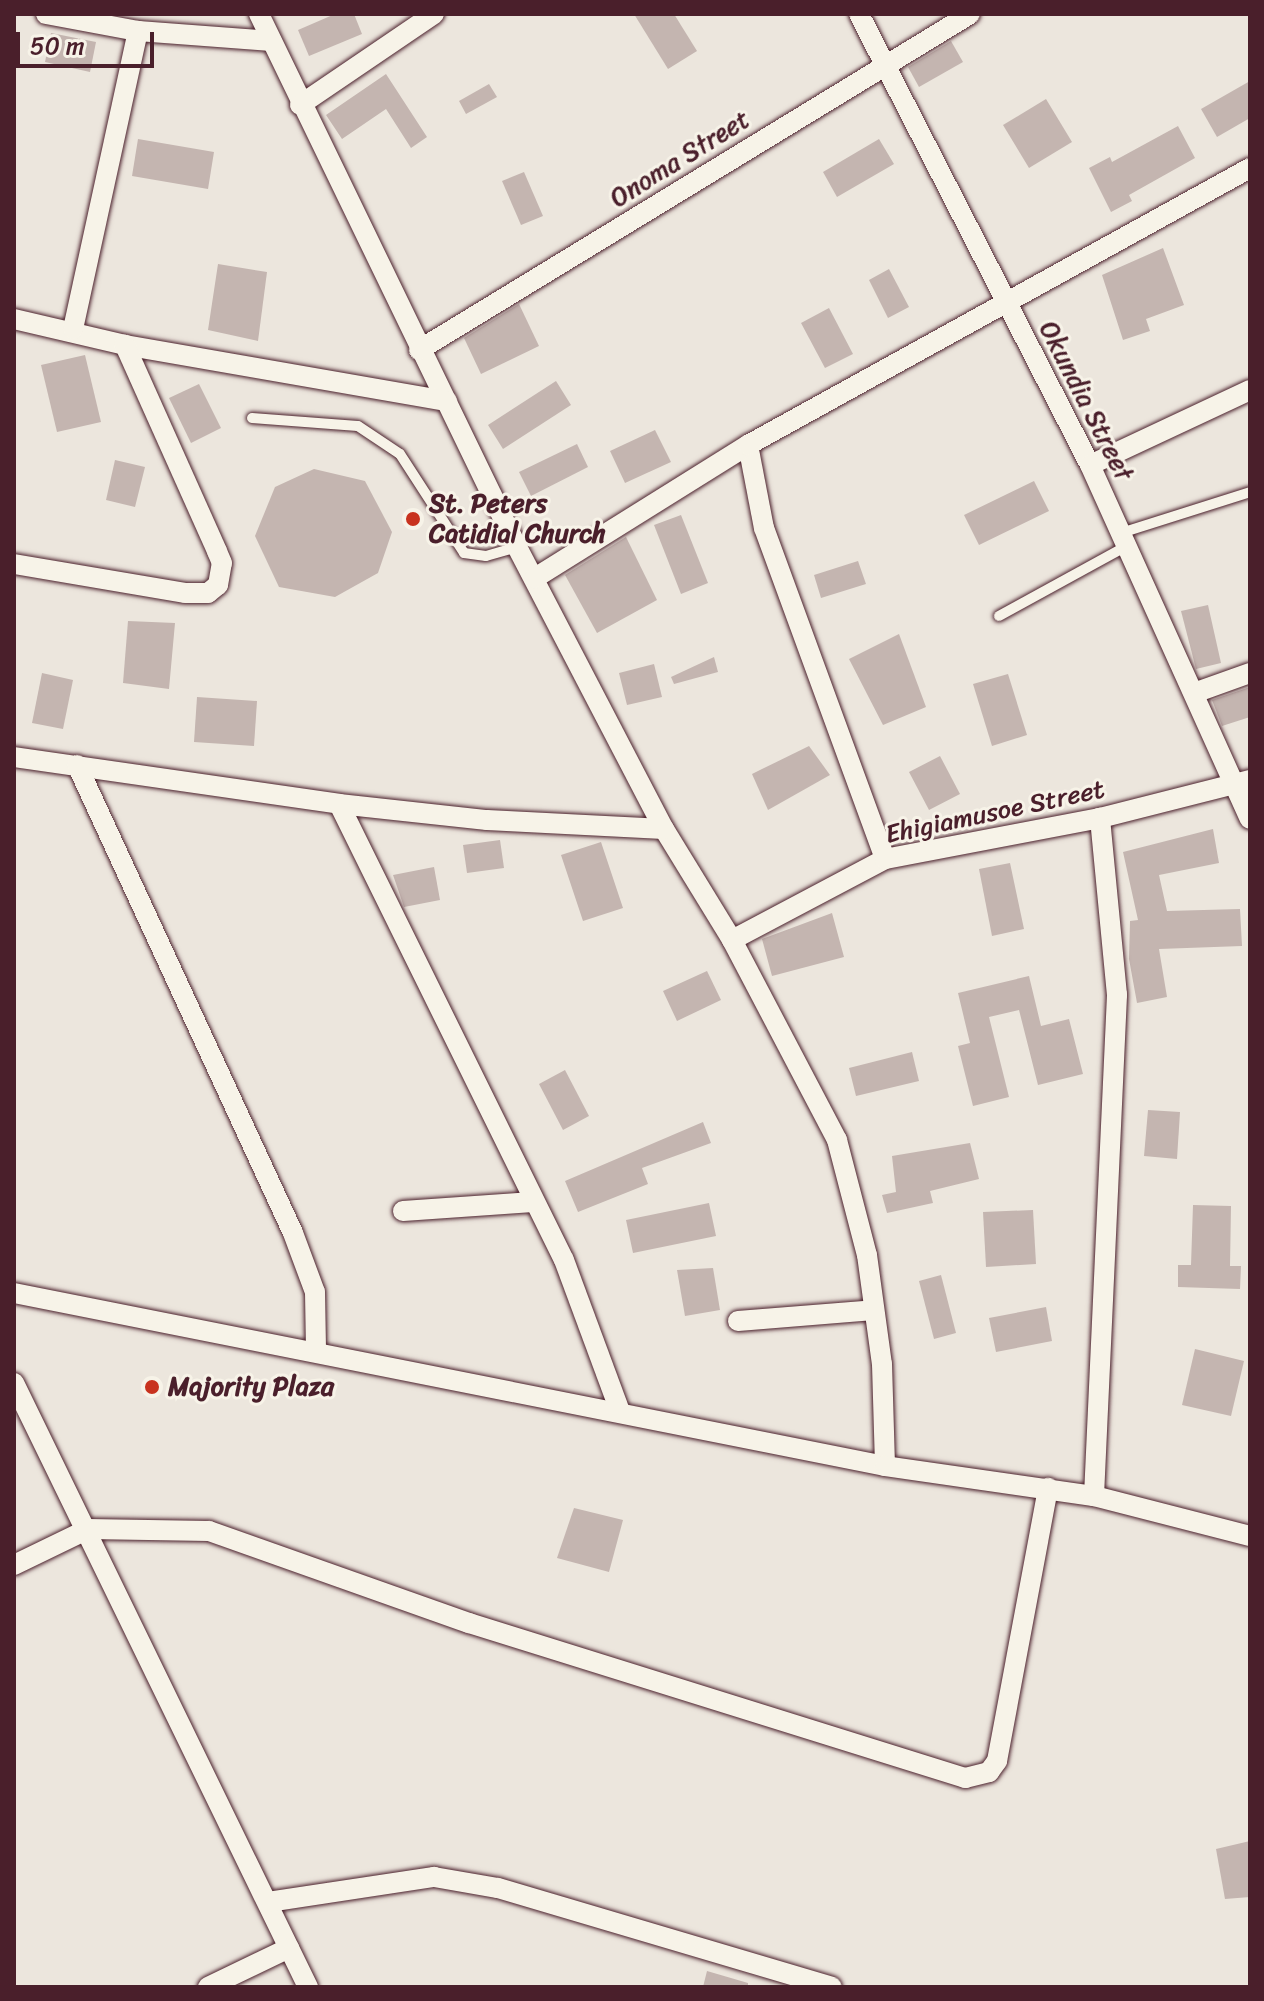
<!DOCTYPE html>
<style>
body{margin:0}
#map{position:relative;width:1264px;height:2001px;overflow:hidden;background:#ece6dd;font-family:Sriracha,sans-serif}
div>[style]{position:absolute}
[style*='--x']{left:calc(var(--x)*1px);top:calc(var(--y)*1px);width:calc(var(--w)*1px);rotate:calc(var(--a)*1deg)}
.building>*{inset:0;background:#c4b5b0}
.roads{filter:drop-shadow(0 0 2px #4a1f2b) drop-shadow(0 0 2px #4a1f2b)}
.service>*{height:10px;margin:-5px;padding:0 5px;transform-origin:5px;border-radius:5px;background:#f7f3e8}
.minor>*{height:20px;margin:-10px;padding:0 10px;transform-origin:10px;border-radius:10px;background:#f7f3e8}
.dots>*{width:22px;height:22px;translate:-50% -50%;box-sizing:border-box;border:4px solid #f7f3e8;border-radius:50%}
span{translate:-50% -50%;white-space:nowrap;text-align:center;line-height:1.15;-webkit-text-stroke:6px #f7f3e8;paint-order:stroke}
.street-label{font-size:26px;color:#4a1f2b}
.poi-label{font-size:26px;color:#4a1f2b;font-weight:700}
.left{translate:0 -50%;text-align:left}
.frame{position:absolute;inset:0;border:16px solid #4a1f2b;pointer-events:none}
.scale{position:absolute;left:16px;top:32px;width:138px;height:36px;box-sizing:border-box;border:4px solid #4a1f2b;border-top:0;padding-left:10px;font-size:24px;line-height:28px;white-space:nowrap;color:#4a1f2b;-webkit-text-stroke:6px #f7f3e8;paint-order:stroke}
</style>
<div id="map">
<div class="building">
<i style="clip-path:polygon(335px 14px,354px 14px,362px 34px,309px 56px,298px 30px)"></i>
<i style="clip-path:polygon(634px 14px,674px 14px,697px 51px,668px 69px)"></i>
<i style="clip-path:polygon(51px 33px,96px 42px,90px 72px,45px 62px)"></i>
<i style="clip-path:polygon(951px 41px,963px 62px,919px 87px,908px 67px)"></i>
<i style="clip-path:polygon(386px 74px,427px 137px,411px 148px,386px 109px,342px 139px,326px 115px)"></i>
<i style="clip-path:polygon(1250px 81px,1250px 118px,1217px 137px,1201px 109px)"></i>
<i style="clip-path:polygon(489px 84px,497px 97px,466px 114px,459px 101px)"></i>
<i style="clip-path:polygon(1046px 99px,1072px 142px,1029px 168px,1003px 125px)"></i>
<i style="clip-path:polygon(1178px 126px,1195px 158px,1129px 195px,1132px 201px,1111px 212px,1089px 168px,1110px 157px,1112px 162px)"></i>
<i style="clip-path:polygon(138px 139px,214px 152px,208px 189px,132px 176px)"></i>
<i style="clip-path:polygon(879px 139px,894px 164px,837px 197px,823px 172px)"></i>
<i style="clip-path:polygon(524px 172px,543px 216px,521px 225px,502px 181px)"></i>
<i style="clip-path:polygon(1163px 248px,1184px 305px,1146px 319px,1150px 331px,1123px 340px,1102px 275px)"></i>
<i style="clip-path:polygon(218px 264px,267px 272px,258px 341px,208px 330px)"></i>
<i style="clip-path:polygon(889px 269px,909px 307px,888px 318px,869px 280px)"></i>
<i style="clip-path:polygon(519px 304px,539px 346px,481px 374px,464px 338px)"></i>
<i style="clip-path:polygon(829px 308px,853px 354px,825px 368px,801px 323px)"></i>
<i style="clip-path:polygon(85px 355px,101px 422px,57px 432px,41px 365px)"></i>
<i style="clip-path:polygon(556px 381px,571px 405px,503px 449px,488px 425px)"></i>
<i style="clip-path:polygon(199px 384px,221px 428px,191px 443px,169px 398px)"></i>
<i style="clip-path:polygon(655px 430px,671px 462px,625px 483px,610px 451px)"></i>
<i style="clip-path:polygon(577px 444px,588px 467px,531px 496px,519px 472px)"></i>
<i style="clip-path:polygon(115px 460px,145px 467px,135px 507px,106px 500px)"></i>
<i style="clip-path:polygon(314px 469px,365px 481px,392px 532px,378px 573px,335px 597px,279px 587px,255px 536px,275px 487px)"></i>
<i style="clip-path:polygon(1034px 481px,1049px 511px,979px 545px,964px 515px)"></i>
<i style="clip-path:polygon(681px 515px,708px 583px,681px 594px,654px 525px)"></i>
<i style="clip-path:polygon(626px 537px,657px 600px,597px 633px,565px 575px)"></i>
<i style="clip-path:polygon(858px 561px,866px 584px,821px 598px,814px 575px)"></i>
<i style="clip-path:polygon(1208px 605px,1221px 663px,1196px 669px,1181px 611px)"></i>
<i style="clip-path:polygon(128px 621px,175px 623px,169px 689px,123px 683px)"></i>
<i style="clip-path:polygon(899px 634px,926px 707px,883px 725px,849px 659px)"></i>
<i style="clip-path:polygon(714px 657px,718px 672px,674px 684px,671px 677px)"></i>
<i style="clip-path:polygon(654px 664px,662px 697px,627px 705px,619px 673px)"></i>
<i style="clip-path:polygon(42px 673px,73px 680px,63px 729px,32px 723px)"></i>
<i style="clip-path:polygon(1008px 674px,1027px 735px,992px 746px,973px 684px)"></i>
<i style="clip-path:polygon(1250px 687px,1250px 717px,1222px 726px,1212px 700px)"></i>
<i style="clip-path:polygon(197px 697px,257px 701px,254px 746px,194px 742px)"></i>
<i style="clip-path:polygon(809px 746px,830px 775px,768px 810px,752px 774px)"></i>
<i style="clip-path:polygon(940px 756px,960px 794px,929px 810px,909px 772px)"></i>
<i style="clip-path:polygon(1213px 829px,1219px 863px,1159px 875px,1167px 911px,1240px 909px,1242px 946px,1159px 949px,1167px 997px,1137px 1003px,1129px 959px,1130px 921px,1138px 920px,1123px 852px)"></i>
<i style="clip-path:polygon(500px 840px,504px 868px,467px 873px,463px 845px)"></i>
<i style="clip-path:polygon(601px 842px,623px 908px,583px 921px,561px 855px)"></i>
<i style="clip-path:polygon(1010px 863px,1024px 929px,992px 936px,979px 869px)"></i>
<i style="clip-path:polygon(434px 867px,440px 900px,404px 907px,393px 875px)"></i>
<i style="clip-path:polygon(832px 913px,844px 957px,772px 976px,762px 939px)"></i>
<i style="clip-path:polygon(707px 971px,721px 1000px,677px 1021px,663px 991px)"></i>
<i style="clip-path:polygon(1029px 976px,1041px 1026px,1069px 1019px,1083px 1074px,1038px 1085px,1019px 1010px,989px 1017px,1009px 1097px,973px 1106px,958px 1046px,970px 1043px,958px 993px)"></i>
<i style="clip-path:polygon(912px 1052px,919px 1081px,856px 1096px,849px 1068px)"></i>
<i style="clip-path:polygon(565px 1070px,589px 1116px,563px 1130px,539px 1084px)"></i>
<i style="clip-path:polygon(1148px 1110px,1180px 1112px,1177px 1159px,1144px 1156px)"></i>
<i style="clip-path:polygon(703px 1122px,711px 1143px,642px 1168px,648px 1184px,578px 1212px,565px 1181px)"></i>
<i style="clip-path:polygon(970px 1143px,979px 1179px,930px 1191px,933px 1203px,887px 1213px,882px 1195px,896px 1192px,892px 1156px)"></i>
<i style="clip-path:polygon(709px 1203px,716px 1236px,633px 1253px,626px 1220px)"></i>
<i style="clip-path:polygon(1193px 1205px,1231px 1206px,1230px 1266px,1241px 1266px,1240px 1289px,1178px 1287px,1178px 1265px,1191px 1265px)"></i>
<i style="clip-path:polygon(1033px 1210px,1036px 1264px,986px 1267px,983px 1212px)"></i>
<i style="clip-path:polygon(713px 1268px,720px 1310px,685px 1316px,677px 1270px)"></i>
<i style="clip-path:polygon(941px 1275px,956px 1333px,934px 1339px,919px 1281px)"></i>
<i style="clip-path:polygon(1046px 1307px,1052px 1341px,996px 1352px,989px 1318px)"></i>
<i style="clip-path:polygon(1195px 1349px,1244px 1361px,1231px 1416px,1182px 1405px)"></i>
<i style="clip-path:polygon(574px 1508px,623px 1520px,609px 1572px,557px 1558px)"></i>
<i style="clip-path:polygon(1250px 1841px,1250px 1897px,1225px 1899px,1216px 1849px)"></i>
<i style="clip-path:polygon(707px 1971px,748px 1983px,748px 1987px,703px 1987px)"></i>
</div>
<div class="roads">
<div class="service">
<i style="--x:252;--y:418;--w:106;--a:4.3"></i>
<i style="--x:358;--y:426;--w:50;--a:33.7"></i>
<i style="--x:400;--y:454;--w:118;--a:57.1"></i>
<i style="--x:464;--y:553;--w:22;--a:8"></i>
<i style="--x:486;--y:556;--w:32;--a:-16"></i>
<i style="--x:1121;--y:533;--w:135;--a:-17.6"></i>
<i style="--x:999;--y:616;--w:146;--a:-28.7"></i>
</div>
<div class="minor">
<i style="--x:46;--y:14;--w:94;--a:10.5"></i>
<i style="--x:138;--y:31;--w:134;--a:4.3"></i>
<i style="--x:259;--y:14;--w:592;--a:64.17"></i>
<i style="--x:517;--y:547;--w:318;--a:62.5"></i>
<i style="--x:664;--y:829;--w:130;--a:58.5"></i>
<i style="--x:732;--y:940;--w:226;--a:62.3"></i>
<i style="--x:837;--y:1140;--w:119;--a:75.4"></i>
<i style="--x:867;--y:1255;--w:110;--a:82.2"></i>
<i style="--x:882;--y:1364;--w:102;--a:88.3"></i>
<i style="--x:859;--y:14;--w:507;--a:62.88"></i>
<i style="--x:1090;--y:465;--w:388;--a:65.7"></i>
<i style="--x:300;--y:105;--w:162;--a:-34.2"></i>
<i style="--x:14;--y:319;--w:114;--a:13.2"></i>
<i style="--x:125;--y:345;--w:327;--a:9.9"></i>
<i style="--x:73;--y:329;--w:305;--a:-77.7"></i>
<i style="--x:419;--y:350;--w:645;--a:-31.37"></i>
<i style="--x:748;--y:445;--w:85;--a:79.1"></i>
<i style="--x:764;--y:528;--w:352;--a:69.9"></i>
<i style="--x:1090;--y:465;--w:177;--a:-25.1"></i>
<i style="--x:14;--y:564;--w:173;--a:9.6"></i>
<i style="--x:185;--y:593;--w:23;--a:0"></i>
<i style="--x:208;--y:593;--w:13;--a:-39"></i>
<i style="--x:218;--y:585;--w:22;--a:-80"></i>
<i style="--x:222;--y:563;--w:13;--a:-113"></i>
<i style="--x:217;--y:551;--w:226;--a:-114.1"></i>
<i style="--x:535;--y:578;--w:251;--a:-32"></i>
<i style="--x:748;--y:445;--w:573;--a:-28.89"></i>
<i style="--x:1194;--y:693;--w:59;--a:-19.7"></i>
<i style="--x:14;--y:757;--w:328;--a:8.2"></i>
<i style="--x:339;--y:804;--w:149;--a:6.2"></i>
<i style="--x:487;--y:820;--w:177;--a:2.9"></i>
<i style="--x:77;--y:765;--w:515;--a:65.22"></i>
<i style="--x:293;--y:1233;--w:63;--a:69.6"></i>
<i style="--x:315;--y:1292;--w:59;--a:89"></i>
<i style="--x:339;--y:804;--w:508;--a:63.74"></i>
<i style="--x:564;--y:1260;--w:161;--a:69.7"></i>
<i style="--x:732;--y:940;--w:173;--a:-27.9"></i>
<i style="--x:885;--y:859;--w:219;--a:-10.8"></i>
<i style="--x:1100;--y:818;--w:155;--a:-14.2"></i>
<i style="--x:403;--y:1211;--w:130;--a:-4"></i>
<i style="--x:14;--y:1293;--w:888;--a:11.23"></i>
<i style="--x:885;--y:1466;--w:211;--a:8.2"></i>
<i style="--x:1094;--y:1496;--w:161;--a:14.4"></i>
<i style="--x:738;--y:1321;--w:136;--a:-4.6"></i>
<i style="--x:14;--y:1383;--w:672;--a:64.05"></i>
<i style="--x:1094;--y:1496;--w:502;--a:-87.37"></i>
<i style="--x:1117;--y:995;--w:178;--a:-95.5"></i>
<i style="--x:14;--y:1565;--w:82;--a:-25.9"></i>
<i style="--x:88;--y:1529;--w:121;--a:0.9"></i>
<i style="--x:209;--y:1531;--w:276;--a:19.5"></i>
<i style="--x:469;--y:1623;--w:520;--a:17.35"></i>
<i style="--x:965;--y:1778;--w:25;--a:-14"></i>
<i style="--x:989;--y:1772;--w:14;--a:-54"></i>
<i style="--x:997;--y:1761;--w:278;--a:-79.4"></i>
<i style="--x:268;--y:1902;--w:168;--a:-8.6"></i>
<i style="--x:434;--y:1877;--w:65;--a:9.8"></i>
<i style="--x:498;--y:1888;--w:348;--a:16.5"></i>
<i style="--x:208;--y:1987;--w:90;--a:-25.7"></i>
</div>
</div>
<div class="dots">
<i style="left:413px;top:519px;background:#c8321e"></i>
<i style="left:152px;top:1387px;background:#c8321e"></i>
</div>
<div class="street-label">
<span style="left:680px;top:159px;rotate:-32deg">Onoma Street</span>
<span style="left:1086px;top:401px;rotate:63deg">Okundia Street</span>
<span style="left:995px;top:812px;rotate:-12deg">Ehigiamusoe Street</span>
</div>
<div class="poi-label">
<span class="left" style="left:429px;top:519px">St. Peters<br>Catidial Church</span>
<span class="left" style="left:168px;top:1387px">Majority Plaza</span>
</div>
<div class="frame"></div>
<div class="scale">50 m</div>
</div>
